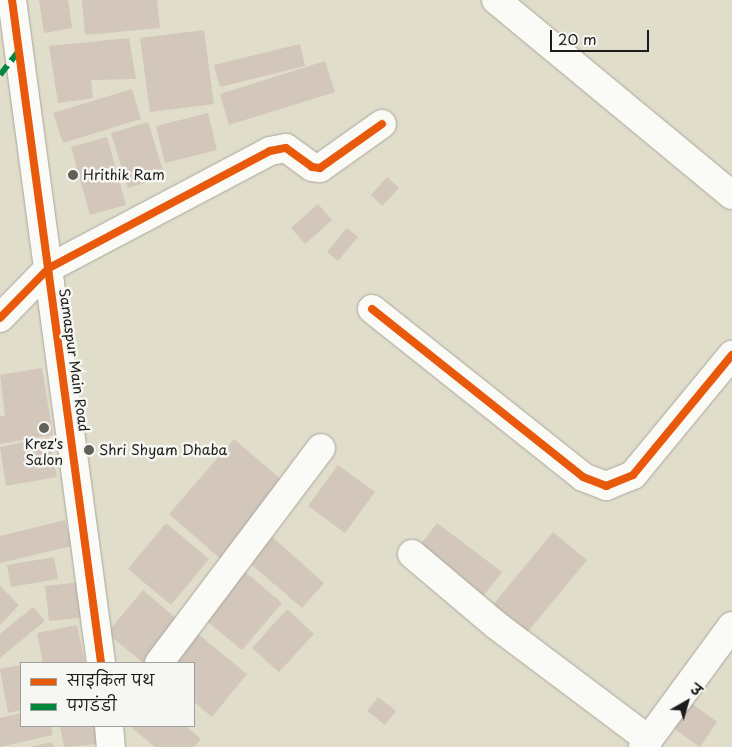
<!DOCTYPE html>
<meta charset="utf-8">
<style>
body{margin:0}
#map{position:relative;width:732px;height:747px;overflow:hidden;background:#e1ddcb;font-family:"Playpen Sans","Playpen Sans Deva",sans-serif}
div>[style]{position:absolute}
[style*='--x']{left:calc(var(--x)*1px);top:calc(var(--y)*1px);width:calc(var(--w)*1px);rotate:calc(var(--a)*1deg)}
.building>*{inset:0;background:#d3c6bb}
.roads{filter:drop-shadow(0 0 1px #a9a79c) drop-shadow(0 0 1px #a9a79c)}
.street>*{height:28px;margin:-14px;padding:0 14px;transform-origin:14px;border-radius:14px;background:#fafaf7}
.quiet>*{height:6px;margin-top:-3px;transform-origin:0;background:repeating-linear-gradient(90deg,#00873e 0 12px,transparent 0 18px)}
.cycleway>*{height:8px;margin:-4px;padding:0 4px;transform-origin:4px;border-radius:4px;background:#e8590c}
.dots>*{width:14px;height:14px;translate:-50% -50%;box-sizing:border-box;border:2px solid #f6f6f2;border-radius:50%}
span{translate:-50% -50%;white-space:nowrap;text-align:center;line-height:1.15;-webkit-text-stroke:5px #f6f6f2;paint-order:stroke}
.poi-label{font-size:14px;color:#1c1c1c}
.left{translate:0 -50%;text-align:left}
.street-label{font-size:14px;color:#1c1c1c}
.legend{position:absolute;left:20px;top:662px;width:175px;height:65px;box-sizing:border-box;background:#f6f6f2;border:1px solid #9f9f9c;margin:0;padding:6px 9px;list-style:none;font-size:15px;color:#1c1c1c}
.legend li{display:flex;align-items:center;gap:10px;height:25px}
.legend b{width:25px;border:1px solid #9f9f9c}
.north{position:absolute;left:662px;top:677px;width:50px;height:50px;-webkit-text-stroke:4px #f6f6f2;paint-order:stroke;rotate:38deg;font-size:14px;font-weight:700;line-height:20px;text-align:center;color:#1c1c1c}
.north::after{content:'';display:block;margin:auto;width:18px;height:22px;background:#1c1c1c;clip-path:polygon(50% 0,100% 100%,50% 72%,0 100%)}
.scale{position:absolute;left:550px;top:30px;width:99px;height:22px;box-sizing:border-box;border:2px solid #1c1c1c;border-top:0;padding-left:6px;font-size:15px;line-height:18px;white-space:nowrap;color:#1c1c1c;-webkit-text-stroke:4px #f6f6f2;paint-order:stroke}
</style>
<div id="map">
<div class="building">
<i style="clip-path:polygon(39px 0,68px 0,72px 28px,44px 33px)"></i>
<i style="clip-path:polygon(82px 0,157px 0,160px 28px,85px 35px)"></i>
<i style="clip-path:polygon(204px 30px,214px 104px,150px 112px,140px 38px)"></i>
<i style="clip-path:polygon(129px 38px,136px 79px,91px 80px,93px 98px,58px 103px,49px 46px)"></i>
<i style="clip-path:polygon(300px 44px,305px 66px,220px 87px,214px 65px)"></i>
<i style="clip-path:polygon(325px 61px,335px 92px,229px 125px,220px 94px)"></i>
<i style="clip-path:polygon(132px 89px,141px 119px,63px 143px,53px 113px)"></i>
<i style="clip-path:polygon(208px 113px,217px 150px,165px 163px,156px 126px)"></i>
<i style="clip-path:polygon(148px 122px,165px 177px,128px 188px,111px 133px)"></i>
<i style="clip-path:polygon(107px 137px,126px 205px,90px 215px,71px 147px)"></i>
<i style="clip-path:polygon(387px 177px,399px 188px,382px 206px,371px 195px)"></i>
<i style="clip-path:polygon(318px 204px,332px 220px,305px 244px,291px 228px)"></i>
<i style="clip-path:polygon(347px 228px,358px 237px,338px 261px,327px 252px)"></i>
<i style="clip-path:polygon(42px 368px,53px 435px,0 444px,0 416px,5px 416px,0 375px)"></i>
<i style="clip-path:polygon(49px 437px,57px 477px,6px 486px,0 447px)"></i>
<i style="clip-path:polygon(234px 439px,290px 487px,224px 562px,169px 514px)"></i>
<i style="clip-path:polygon(338px 465px,375px 492px,345px 533px,308px 506px)"></i>
<i style="clip-path:polygon(65px 520px,72px 546px,0 563px,0 536px)"></i>
<i style="clip-path:polygon(166px 523px,209px 559px,171px 605px,128px 569px)"></i>
<i style="clip-path:polygon(437px 523px,502px 572px,483px 596px,418px 548px)"></i>
<i style="clip-path:polygon(553px 532px,587px 560px,526px 634px,492px 606px)"></i>
<i style="clip-path:polygon(270px 535px,324px 583px,302px 608px,247px 561px)"></i>
<i style="clip-path:polygon(54px 557px,58px 579px,11px 587px,7px 565px)"></i>
<i style="clip-path:polygon(244px 571px,282px 603px,242px 650px,204px 619px)"></i>
<i style="clip-path:polygon(82px 582px,86px 617px,49px 621px,45px 586px)"></i>
<i style="clip-path:polygon(0 586px,19px 605px,0 625px)"></i>
<i style="clip-path:polygon(143px 590px,184px 625px,152px 663px,143px 663px,107px 633px)"></i>
<i style="clip-path:polygon(33px 607px,45px 621px,0 658px,0 634px)"></i>
<i style="clip-path:polygon(287px 609px,314px 634px,279px 672px,252px 648px)"></i>
<i style="clip-path:polygon(77px 625px,85px 663px,43px 663px,37px 633px)"></i>
<i style="clip-path:polygon(198px 634px,247px 674px,212px 717px,194px 702px,194px 663px,174px 663px)"></i>
<i style="clip-path:polygon(21px 665px,21px 710px,8px 713px,0 669px)"></i>
<i style="clip-path:polygon(378px 697px,396px 711px,385px 725px,367px 711px)"></i>
<i style="clip-path:polygon(686px 699px,717px 722px,700px 747px,667px 724px)"></i>
<i style="clip-path:polygon(21px 713px,21px 726px,51px 726px,53px 735px,0 747px,0 718px)"></i>
<i style="clip-path:polygon(60px 726px,95px 726px,98px 744px,64px 747px)"></i>
<i style="clip-path:polygon(130px 726px,186px 726px,201px 739px,194px 747px,155px 747px)"></i>
<i style="clip-path:polygon(52px 742px,53px 747px,33px 747px,33px 746px)"></i>
</div>
<div class="roads">
<div class="street">
<i style="--x:12;--y:0;--w:669;--a:82.35"></i>
<i style="--x:496;--y:0;--w:306;--a:39.6"></i>
<i style="--x:372;--y:309;--w:270;--a:38.5"></i>
<i style="--x:583;--y:477;--w:25;--a:21"></i>
<i style="--x:606;--y:486;--w:29;--a:-22"></i>
<i style="--x:633;--y:475;--w:156;--a:-50.5"></i>
<i style="--x:0;--y:318;--w:70;--a:-45.6"></i>
<i style="--x:49;--y:268;--w:250;--a:-27.9"></i>
<i style="--x:270;--y:151;--w:16;--a:-11"></i>
<i style="--x:286;--y:148;--w:32;--a:36"></i>
<i style="--x:312;--y:167;--w:8;--a:7"></i>
<i style="--x:320;--y:168;--w:76;--a:-35.4"></i>
<i style="--x:412;--y:554;--w:110;--a:40.2"></i>
<i style="--x:496;--y:625;--w:191;--a:36.9"></i>
<i style="--x:159;--y:663;--w:269;--a:-53"></i>
<i style="--x:109;--y:726;--w:21;--a:85"></i>
<i style="--x:643;--y:747;--w:150;--a:-53.7"></i>
</div>
</div>
<div class="quiet">
<i style="--x:0;--y:75;--w:31;--a:-52"></i>
</div>
<div class="cycleway">
<i style="--x:12;--y:0;--w:669;--a:82.35"></i>
<i style="--x:372;--y:309;--w:270;--a:38.5"></i>
<i style="--x:583;--y:477;--w:25;--a:21"></i>
<i style="--x:606;--y:486;--w:29;--a:-22"></i>
<i style="--x:633;--y:475;--w:156;--a:-50.5"></i>
<i style="--x:0;--y:318;--w:70;--a:-45.6"></i>
<i style="--x:49;--y:268;--w:250;--a:-27.9"></i>
<i style="--x:270;--y:151;--w:16;--a:-11"></i>
<i style="--x:286;--y:148;--w:32;--a:36"></i>
<i style="--x:312;--y:167;--w:8;--a:7"></i>
<i style="--x:320;--y:168;--w:76;--a:-35.4"></i>
</div>
<div class="dots">
<i style="left:73px;top:175px;background:#616059"></i>
<i style="left:44px;top:428px;background:#616059"></i>
<i style="left:89px;top:450px;background:#616059"></i>
</div>
<div class="poi-label">
<span class="left" style="left:83px;top:175px">Hrithik Ram</span>
<span style="left:44px;top:452px">Krez's<br>Salon</span>
<span class="left" style="left:99px;top:450px">Shri Shyam Dhaba</span>
</div>
<div class="street-label">
<span style="left:74px;top:360px;rotate:82deg">Samaspur Main Road</span>
</div>
<ul class="legend">
<li><b style="height:6px;background:#e8590c"></b>साइकिल पथ</li>
<li><b style="height:6px;background:#00873e"></b>पगडंडी</li>
</ul>
<div class="north">उ</div>
<div class="scale">20 m</div>
</div>
